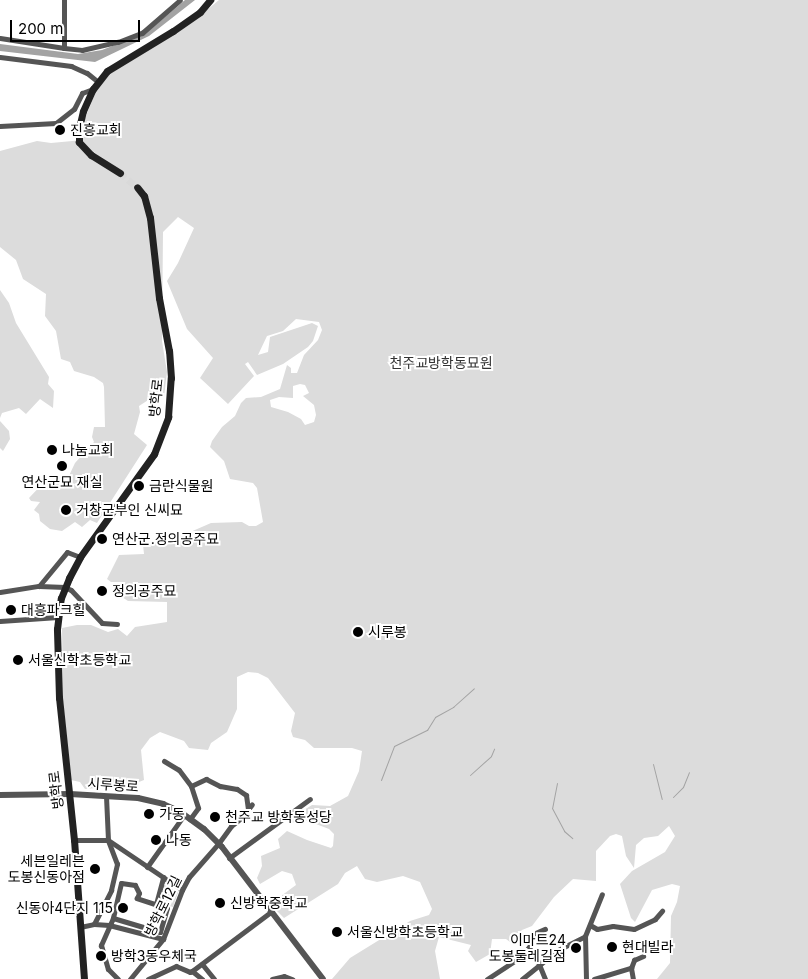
<!DOCTYPE html>
<meta charset="utf-8">
<style>
body{margin:0}
#map{position:relative;width:808px;height:979px;overflow:hidden;background:#fff;font-family:Inter,"Noto Sans KR",sans-serif}
div>[style]{position:absolute}
[style*='--x']{left:calc(var(--x)*1px);top:calc(var(--y)*1px);width:calc(var(--w)*1px);rotate:calc(var(--a)*1deg)}
.green>*{inset:0;background:#dcdcdc}
.water>*{inset:0;background:#a3a3a3}
.stream>*{height:1px;margin:-0.5px;padding:0 0.5px;transform-origin:0.5px;border-radius:0.5px;background:#a3a3a3}
.secondary-tunnel>*{height:7px;margin-top:-3.5px;transform-origin:0;background:repeating-linear-gradient(90deg,#d9d9d9 0 7px,transparent 0 10.5px)}
.minor>*{height:5px;margin:-2.5px;padding:0 2.5px;transform-origin:2.5px;border-radius:2.5px;background:#555}
.tertiary>*{height:6px;margin:-3px;padding:0 3px;transform-origin:3px;border-radius:3px;background:#555}
.secondary>*{height:7px;margin:-3.5px;padding:0 3.5px;transform-origin:3.5px;border-radius:3.5px;background:#222}
.dots>*{width:14px;height:14px;translate:-50% -50%;box-sizing:border-box;border:2px solid #fff;border-radius:50%}
span{translate:-50% -50%;white-space:nowrap;text-align:center;line-height:1.15;-webkit-text-stroke:4px #fff;paint-order:stroke}
.poi-label{font-size:14px;color:#000}
.left{translate:0 -50%;text-align:left}
.right{translate:-100% -50%;text-align:right}
.park-label{font-size:14px;color:#333}
.street-label{font-size:14px;color:#000}
.scale{position:absolute;left:10px;top:20px;width:130px;height:22px;box-sizing:border-box;border:2px solid #000;border-top:0;padding-left:6px;font-size:15px;line-height:18px;white-space:nowrap;color:#000;-webkit-text-stroke:4px #fff;paint-order:stroke}
</style>
<div id="map">
<div class="green">
<i style="clip-path:polygon(evenodd,219px 0,808px 0,808px 979px,657px 979px,670px 963px,671px 916px,677px 902px,680px 886px,672px 884px,652px 890px,635px 922px,631px 918px,620px 884px,632px 871px,665px 852px,675px 836px,669px 826px,658px 836px,644px 838px,636px 845px,634px 868px,626px 856px,622px 836px,616px 834px,610px 836px,596px 851px,596px 881px,573px 879px,554px 897px,532px 926px,522px 930px,510px 942px,506px 939px,492px 939px,490px 954px,476px 962px,468px 951px,471px 945px,439px 937px,435px 951px,440px 979px,332px 979px,350px 958px,410px 921px,429px 915px,432px 909px,420px 882px,403px 876px,377px 882px,365px 879px,357px 866px,345px 873px,338px 884px,284px 918px,270px 904px,296px 885px,292px 874px,282px 871px,260px 884px,257px 878px,262px 866px,261px 856px,280px 848px,278px 839px,287px 831px,307px 840px,331px 848px,333px 846px,334px 834px,329px 829px,303px 819px,289px 824px,291px 818px,300px 816px,304px 810px,312px 805px,330px 806px,348px 796px,359px 771px,362px 751px,352px 748px,314px 748px,305px 740px,293px 737px,291px 731px,295px 713px,268px 678px,258px 673px,248px 672px,237px 677px,237px 709px,227px 732px,211px 743px,208px 750px,189px 748px,184px 741px,160px 732px,150px 738px,141px 750px,144px 780px,134px 784px,134px 790px,107px 787px,85px 789px,80px 782px,71px 780px,63px 701px,62px 628px,77px 625px,91px 625px,108px 632px,118px 629px,127px 636px,135px 627px,167px 622px,167px 602px,128px 601px,122px 597px,124px 588px,121px 582px,111px 582px,107px 579px,119px 555px,144px 554px,143px 545px,188px 533px,211px 523px,242px 522px,249px 526px,256px 526px,263px 522px,257px 488px,253px 483px,230px 479px,224px 461px,210px 447px,212px 441px,222px 427px,235px 416px,241px 403px,246px 398px,261px 397px,280px 389px,287px 365px,291px 368px,291px 373px,297px 373px,304px 355px,318px 340px,322px 330px,319px 322px,296px 319px,283px 331px,267px 336px,258px 355px,268px 352px,270px 337px,312px 323px,318px 326px,313px 341px,308px 347px,283px 364px,257px 375px,248px 362px,245px 364px,254px 376px,228px 404px,200px 378px,213px 358px,187px 329px,167px 281px,178px 263px,194px 228px,178px 217px,163px 232px,162px 341px,167px 372px,164px 397px,156px 395px,139px 406px,140px 412px,134px 434px,147px 445px,97px 523px,90px 520px,82px 527px,75px 522px,62px 531px,50px 529px,40px 521px,39px 514px,34px 510px,40px 502px,31px 501px,29px 498px,46px 480px,67px 480px,75px 463px,94px 442px,92px 437px,94px 427px,105px 427px,104px 387px,103px 383px,94px 377px,74px 371px,70px 362px,61px 359px,56px 331px,45px 316px,46px 294px,23px 279px,16px 260px,0 247px,0 151px,37px 141px,51px 143px,83px 140px,85px 118px,98px 87px,111px 73px,195px 20px,219px 0,300px 384px,305px 385px,309px 393px,303px 396px,314px 405px,316px 415px,314px 422px,305px 425px,301px 419px,288px 412px,271px 407px,270px 400px,279px 397px,293px 398px,293px 386px,300px 384px)"></i>
<i style="clip-path:polygon(0 290px,9px 303px,16px 323px,49px 377px,48px 384px,54px 391px,53px 408px,40px 399px,26px 414px,19px 408px,2px 413px,0 418px)"></i>
<i style="clip-path:polygon(0 421px,9px 431px,10px 439px,3px 451px,0 448px)"></i>
<i style="clip-path:polygon(164px 880px,179px 890px,173px 907px,158px 903px)"></i>
</div>
<div class="water">
<i style="clip-path:polygon(185px 0,195px 0,149px 36px,95px 62px,0 51px,0 44px,78px 54px,102px 50px,146px 33px)"></i>
</div>
<div class="stream">
<i style="--x:653;--y:764;--w:36;--a:76"></i>
<i style="--x:470;--y:775;--w:28;--a:-42"></i>
<i style="--x:491;--y:756;--w:8;--a:-67"></i>
<i style="--x:381;--y:780;--w:36;--a:-69"></i>
<i style="--x:394;--y:746;--w:37;--a:-26"></i>
<i style="--x:427;--y:730;--w:15;--a:-58"></i>
<i style="--x:435;--y:717;--w:21;--a:-29"></i>
<i style="--x:453;--y:707;--w:28;--a:-42"></i>
<i style="--x:557;--y:783;--w:25;--a:101"></i>
<i style="--x:552;--y:808;--w:26;--a:62"></i>
<i style="--x:564;--y:831;--w:11;--a:41"></i>
<i style="--x:673;--y:797;--w:14;--a:-45"></i>
<i style="--x:683;--y:787;--w:16;--a:-68"></i>
</div>
<div class="secondary-tunnel">
<i style="--x:120;--y:173;--w:22;--a:39"></i>
</div>
<div class="minor">
<i style="--x:64;--y:0;--w:48;--a:90"></i>
<i style="--x:64;--y:48;--w:18;--a:6"></i>
<i style="--x:82;--y:50;--w:37;--a:-13"></i>
<i style="--x:118;--y:42;--w:26;--a:-21"></i>
<i style="--x:142;--y:33;--w:50;--a:-41"></i>
<i style="--x:0;--y:38;--w:65;--a:8.9"></i>
<i style="--x:0;--y:57;--w:72;--a:7.2"></i>
<i style="--x:71;--y:66;--w:17;--a:24"></i>
<i style="--x:87;--y:73;--w:13;--a:39"></i>
<i style="--x:0;--y:126;--w:56;--a:-3.1"></i>
<i style="--x:56;--y:123;--w:23;--a:-38"></i>
<i style="--x:74;--y:109;--w:18;--a:-63"></i>
<i style="--x:82;--y:93;--w:12;--a:-20"></i>
<i style="--x:39;--y:586;--w:44;--a:-50.5"></i>
<i style="--x:67;--y:552;--w:14;--a:21"></i>
<i style="--x:0;--y:592;--w:39;--a:-9"></i>
<i style="--x:39;--y:586;--w:26;--a:2"></i>
<i style="--x:65;--y:587;--w:7;--a:27"></i>
<i style="--x:71;--y:590;--w:45;--a:46.8"></i>
<i style="--x:102;--y:623;--w:15;--a:4"></i>
<i style="--x:0;--y:621;--w:58;--a:-3.9"></i>
<i style="--x:164;--y:761;--w:17;--a:31"></i>
<i style="--x:179;--y:770;--w:20;--a:53"></i>
<i style="--x:191;--y:786;--w:23;--a:72"></i>
<i style="--x:198;--y:808;--w:14;--a:126"></i>
<i style="--x:191;--y:786;--w:17;--a:-25"></i>
<i style="--x:206;--y:779;--w:16;--a:27"></i>
<i style="--x:220;--y:786;--w:17;--a:10"></i>
<i style="--x:237;--y:789;--w:11;--a:34"></i>
<i style="--x:246;--y:795;--w:14;--a:82"></i>
<i style="--x:74;--y:840;--w:34;--a:0"></i>
<i style="--x:108;--y:840;--w:89;--a:34"></i>
<i style="--x:229;--y:858;--w:100;--a:-36.1"></i>
<i style="--x:147;--y:867;--w:64;--a:-54.6"></i>
<i style="--x:156;--y:904;--w:28;--a:-75"></i>
<i style="--x:113;--y:918;--w:49;--a:16.6"></i>
<i style="--x:160;--y:932;--w:25;--a:-74"></i>
<i style="--x:167;--y:908;--w:32;--a:-162"></i>
<i style="--x:137;--y:898;--w:5;--a:-68"></i>
<i style="--x:139;--y:893;--w:9;--a:-117"></i>
<i style="--x:135;--y:885;--w:14;--a:-172"></i>
<i style="--x:121;--y:883;--w:36;--a:103"></i>
<i style="--x:113;--y:918;--w:30;--a:114"></i>
<i style="--x:101;--y:945;--w:25;--a:74"></i>
<i style="--x:108;--y:969;--w:14;--a:45"></i>
<i style="--x:94;--y:924;--w:38;--a:-63"></i>
<i style="--x:111;--y:890;--w:27;--a:-77"></i>
<i style="--x:117;--y:864;--w:26;--a:-111"></i>
<i style="--x:108;--y:840;--w:44;--a:-92.6"></i>
<i style="--x:590;--y:925;--w:8;--a:30"></i>
<i style="--x:597;--y:929;--w:16;--a:-11"></i>
<i style="--x:613;--y:926;--w:21;--a:8"></i>
<i style="--x:634;--y:929;--w:23;--a:-25"></i>
<i style="--x:655;--y:919;--w:11;--a:-49"></i>
<i style="--x:80;--y:927;--w:14;--a:-12"></i>
<i style="--x:94;--y:924;--w:15;--a:4"></i>
<i style="--x:109;--y:925;--w:56;--a:14.5"></i>
<i style="--x:202;--y:964;--w:19;--a:51"></i>
<i style="--x:631;--y:968;--w:11;--a:80"></i>
<i style="--x:192;--y:971;--w:100;--a:-36.9"></i>
<i style="--x:130;--y:979;--w:52;--a:-50.5"></i>
<i style="--x:163;--y:939;--w:53;--a:-68.8"></i>
<i style="--x:182;--y:890;--w:15;--a:-62"></i>
<i style="--x:189;--y:877;--w:44;--a:-48.7"></i>
<i style="--x:218;--y:844;--w:22;--a:-54"></i>
<i style="--x:231;--y:826;--w:14;--a:-39"></i>
<i style="--x:242;--y:817;--w:16;--a:-52"></i>
<i style="--x:148;--y:979;--w:31;--a:-25"></i>
<i style="--x:176;--y:966;--w:15;--a:23"></i>
<i style="--x:190;--y:972;--w:2;--a:-27"></i>
<i style="--x:192;--y:971;--w:13;--a:39"></i>
<i style="--x:272;--y:979;--w:12;--a:-14"></i>
<i style="--x:284;--y:976;--w:9;--a:21"></i>
<i style="--x:487;--y:979;--w:42;--a:-33.3"></i>
<i style="--x:522;--y:956;--w:15;--a:-53"></i>
<i style="--x:522;--y:979;--w:46;--a:-38.9"></i>
<i style="--x:558;--y:950;--w:30;--a:-27"></i>
<i style="--x:545;--y:979;--w:42;--a:-112.3"></i>
<i style="--x:529;--y:940;--w:7;--a:-56"></i>
<i style="--x:533;--y:934;--w:13;--a:-23"></i>
<i style="--x:586;--y:979;--w:43;--a:-91.3"></i>
<i style="--x:585;--y:936;--w:45;--a:-68"></i>
<i style="--x:594;--y:979;--w:39;--a:-17"></i>
<i style="--x:631;--y:968;--w:9;--a:-69"></i>
<i style="--x:634;--y:960;--w:10;--a:-24"></i>
</div>
<div class="tertiary">
<i style="--x:0;--y:795;--w:70;--a:-0.8"></i>
<i style="--x:70;--y:794;--w:68;--a:3.4"></i>
<i style="--x:138;--y:798;--w:26;--a:13"></i>
<i style="--x:163;--y:804;--w:17;--a:24"></i>
<i style="--x:179;--y:811;--w:31;--a:36"></i>
<i style="--x:204;--y:829;--w:25;--a:45"></i>
<i style="--x:222;--y:847;--w:166;--a:52.6"></i>
</div>
<div class="secondary">
<i style="--x:120;--y:173;--w:34;--a:-148"></i>
<i style="--x:91;--y:155;--w:18;--a:-133"></i>
<i style="--x:79;--y:142;--w:14;--a:-90"></i>
<i style="--x:79;--y:128;--w:17;--a:-77"></i>
<i style="--x:83;--y:111;--w:24;--a:-66"></i>
<i style="--x:93;--y:89;--w:23;--a:-52"></i>
<i style="--x:107;--y:71;--w:77;--a:-31.2"></i>
<i style="--x:173;--y:31;--w:33;--a:-35"></i>
<i style="--x:200;--y:12;--w:16;--a:-50"></i>
<i style="--x:84;--y:979;--w:139;--a:-94.1"></i>
<i style="--x:74;--y:840;--w:143;--a:-96"></i>
<i style="--x:59;--y:698;--w:69;--a:-91.7"></i>
<i style="--x:57;--y:629;--w:31;--a:-83"></i>
<i style="--x:61;--y:598;--w:22;--a:-68"></i>
<i style="--x:69;--y:578;--w:24;--a:-62"></i>
<i style="--x:80;--y:557;--w:127;--a:-54.3"></i>
<i style="--x:154;--y:454;--w:40;--a:-69"></i>
<i style="--x:168;--y:417;--w:39;--a:-86"></i>
<i style="--x:171;--y:378;--w:27;--a:-94"></i>
<i style="--x:169;--y:351;--w:54;--a:-100.7"></i>
<i style="--x:159;--y:298;--w:81;--a:-96.4"></i>
<i style="--x:150;--y:218;--w:23;--a:-105"></i>
<i style="--x:144;--y:196;--w:11;--a:-128"></i>
</div>
<div class="dots">
<i style="left:60px;top:130px;background:#000"></i>
<i style="left:52px;top:450px;background:#000"></i>
<i style="left:62px;top:466px;background:#000"></i>
<i style="left:139px;top:486px;background:#000"></i>
<i style="left:66px;top:510px;background:#000"></i>
<i style="left:102px;top:539px;background:#000"></i>
<i style="left:102px;top:591px;background:#000"></i>
<i style="left:11px;top:610px;background:#000"></i>
<i style="left:358px;top:632px;background:#000"></i>
<i style="left:18px;top:660px;background:#000"></i>
<i style="left:149px;top:814px;background:#000"></i>
<i style="left:215px;top:817px;background:#000"></i>
<i style="left:156px;top:840px;background:#000"></i>
<i style="left:95px;top:869px;background:#000"></i>
<i style="left:220px;top:903px;background:#000"></i>
<i style="left:123px;top:908px;background:#000"></i>
<i style="left:337px;top:932px;background:#000"></i>
<i style="left:612px;top:947px;background:#000"></i>
<i style="left:576px;top:948px;background:#000"></i>
<i style="left:101px;top:956px;background:#000"></i>
</div>
<div class="poi-label">
<span class="left" style="left:70px;top:130px">진흥교회</span>
<span class="left" style="left:62px;top:450px">나눔교회</span>
<span style="left:62px;top:482px">연산군묘 재실</span>
<span class="left" style="left:149px;top:486px">금란식물원</span>
<span class="left" style="left:76px;top:510px">거창군부인 신씨묘</span>
<span class="left" style="left:112px;top:539px">연산군.정의공주묘</span>
<span class="left" style="left:112px;top:591px">정의공주묘</span>
<span class="left" style="left:21px;top:610px">대흥파크힐</span>
<span class="left" style="left:368px;top:632px">시루봉</span>
<span class="left" style="left:28px;top:660px">서울신학초등학교</span>
<span class="left" style="left:159px;top:814px">가동</span>
<span class="left" style="left:225px;top:817px">천주교 방학동성당</span>
<span class="left" style="left:166px;top:840px">나동</span>
<span class="right" style="left:85px;top:869px">세븐일레븐<br>도봉신동아점</span>
<span class="left" style="left:230px;top:903px">신방학중학교</span>
<span class="right" style="left:113px;top:908px">신동아4단지 115</span>
<span class="left" style="left:347px;top:932px">서울신방학초등학교</span>
<span class="right" style="left:566px;top:948px">이마트24<br>도봉둘레길점</span>
<span class="left" style="left:622px;top:947px">현대빌라</span>
<span class="left" style="left:111px;top:956px">방학3동우체국</span>
</div>
<div class="park-label">
<span style="left:441px;top:363px">천주교방학동묘원</span>
</div>
<div class="street-label">
<span style="left:156px;top:398px;rotate:-84deg">방학로</span>
<span style="left:113px;top:785px;rotate:4deg">시루봉로</span>
<span style="left:56px;top:790px;rotate:-97deg">방학로</span>
<span style="left:163px;top:906px;rotate:-64deg">방학로12길</span>
</div>
<div class="scale">200 m</div>
</div>
